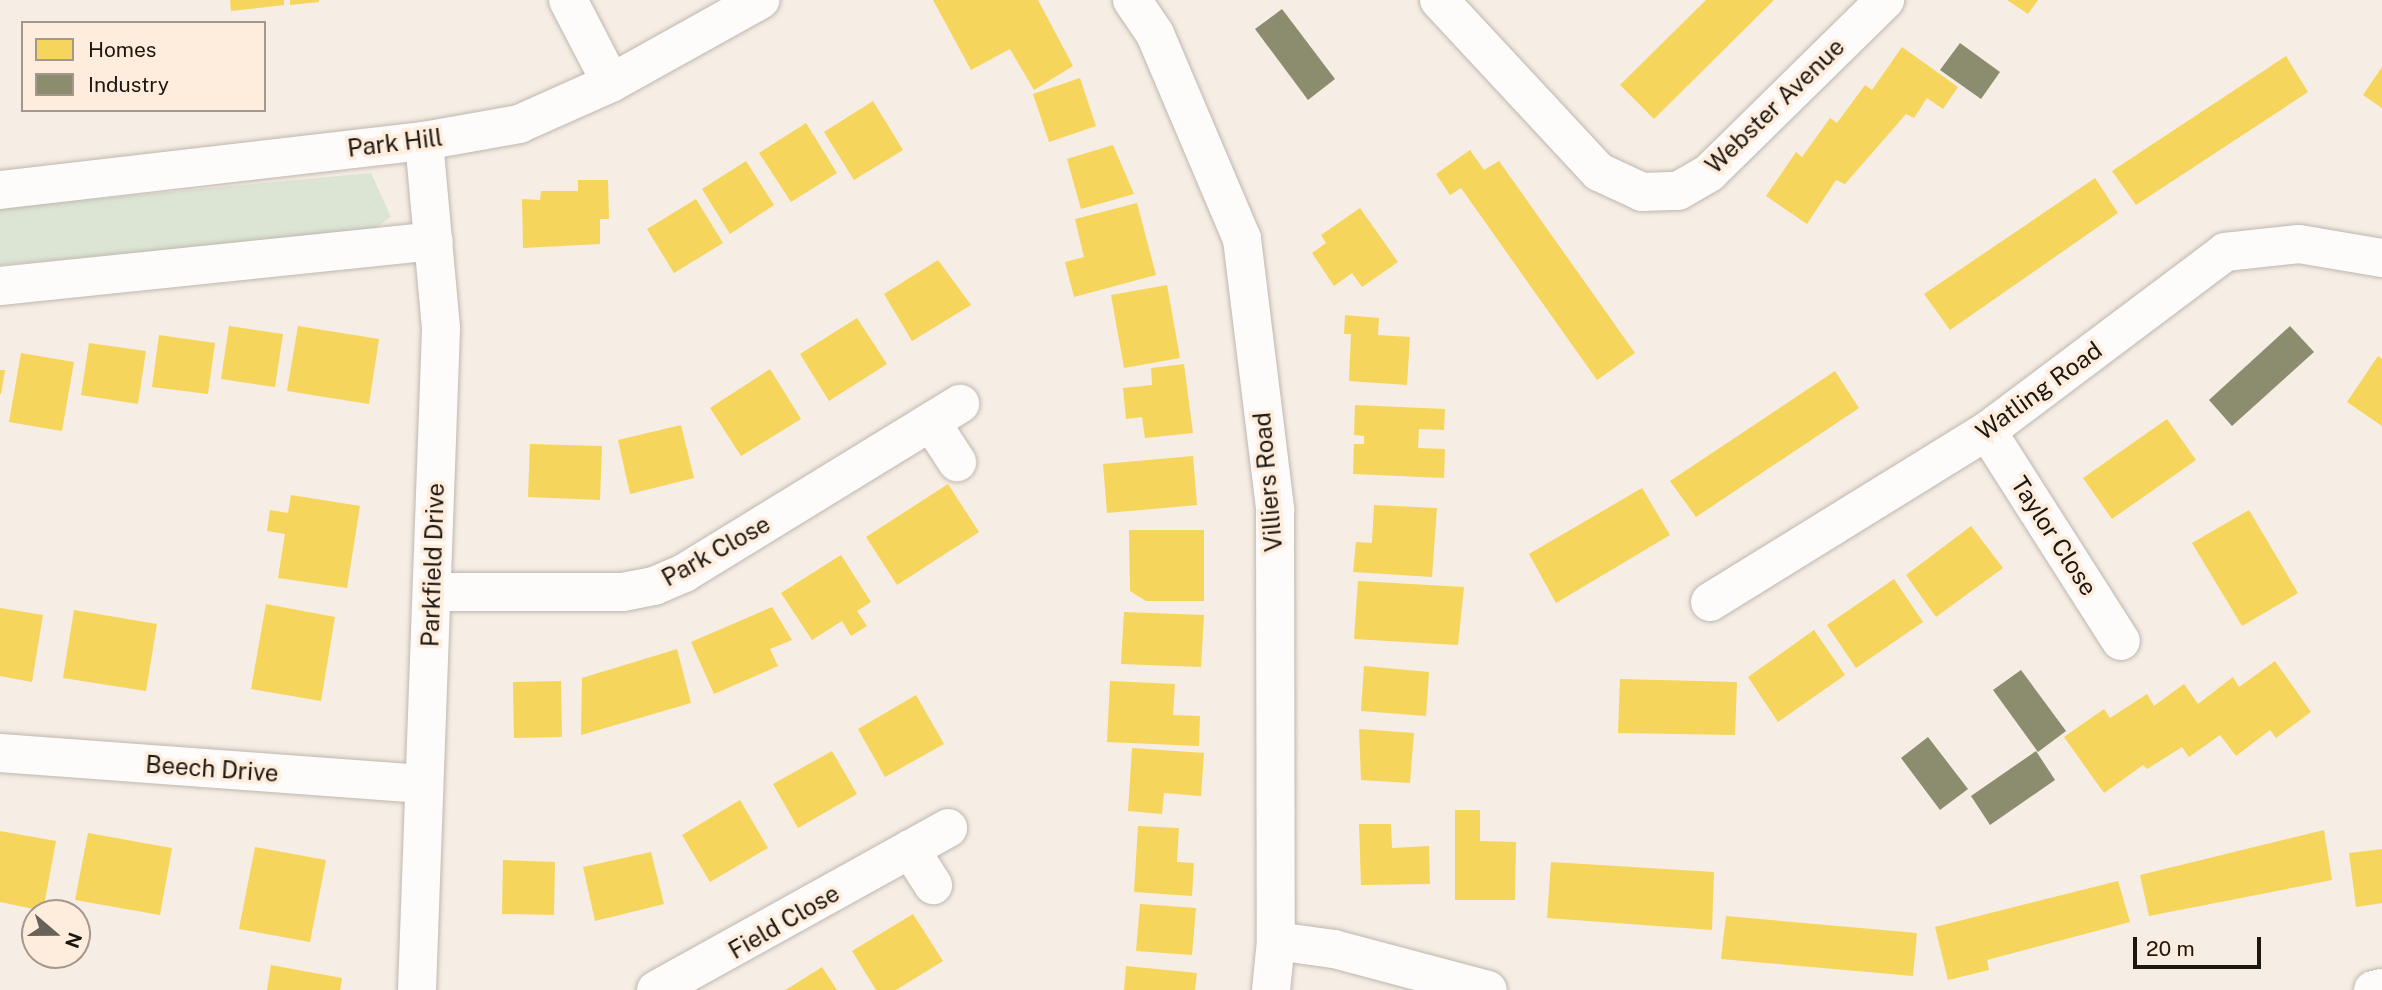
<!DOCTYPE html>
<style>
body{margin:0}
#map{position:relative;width:2382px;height:990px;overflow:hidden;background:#f6ede4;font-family:"Public Sans",sans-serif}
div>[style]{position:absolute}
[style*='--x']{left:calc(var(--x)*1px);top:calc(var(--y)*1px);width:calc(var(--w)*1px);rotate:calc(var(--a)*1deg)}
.green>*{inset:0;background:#dce4d3}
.homes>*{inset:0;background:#f6d55c}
.industry>*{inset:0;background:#8c8c6e}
.roads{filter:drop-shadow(0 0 2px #beb7b0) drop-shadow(0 0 2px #beb7b0)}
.minor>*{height:38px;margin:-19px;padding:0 19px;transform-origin:19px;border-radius:19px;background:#fefcfb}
span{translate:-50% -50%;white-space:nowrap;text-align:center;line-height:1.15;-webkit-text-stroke:7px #feeddc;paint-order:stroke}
.street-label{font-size:24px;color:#1d1711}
.legend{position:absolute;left:21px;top:21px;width:245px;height:91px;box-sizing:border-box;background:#feeddc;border:2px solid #a4978b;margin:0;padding:9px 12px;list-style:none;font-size:21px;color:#1d1711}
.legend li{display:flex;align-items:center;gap:14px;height:35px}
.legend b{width:35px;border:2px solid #a4978b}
.north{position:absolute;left:21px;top:899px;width:70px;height:70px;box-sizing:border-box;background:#feeddc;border:2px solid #a4978b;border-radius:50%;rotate:110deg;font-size:19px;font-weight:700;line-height:28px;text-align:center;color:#1d1711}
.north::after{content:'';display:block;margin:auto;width:24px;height:32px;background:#69625b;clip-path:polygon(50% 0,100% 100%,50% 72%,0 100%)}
.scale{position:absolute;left:2133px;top:937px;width:128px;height:32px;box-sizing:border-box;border:4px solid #1d1711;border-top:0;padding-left:9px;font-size:21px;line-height:24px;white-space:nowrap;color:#1d1711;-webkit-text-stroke:5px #feeddc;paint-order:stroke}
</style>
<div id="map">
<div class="green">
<i style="clip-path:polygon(371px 173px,391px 217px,369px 232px,0 265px,0 208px)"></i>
</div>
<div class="homes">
<i style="clip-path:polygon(230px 0,284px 0,284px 5px,231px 11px)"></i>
<i style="clip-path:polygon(290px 0,319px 0,319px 2px,290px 5px)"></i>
<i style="clip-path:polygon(933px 0,1038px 0,1073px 66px,1034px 90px,1010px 49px,971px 70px)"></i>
<i style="clip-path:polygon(1706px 0,1774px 0,1654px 119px,1620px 85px)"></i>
<i style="clip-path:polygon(2007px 0,2038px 0,2028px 14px)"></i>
<i style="clip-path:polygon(1902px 47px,1958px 87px,1943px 109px,1927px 98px,1914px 118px,1906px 114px,1845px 184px,1836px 180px,1807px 224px,1766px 196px,1796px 152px,1802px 157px,1830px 118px,1837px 123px,1865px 85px,1872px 90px)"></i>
<i style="clip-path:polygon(2286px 56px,2308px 92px,2136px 205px,2112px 171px)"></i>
<i style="clip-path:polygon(2382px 67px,2382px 108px,2363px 95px)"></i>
<i style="clip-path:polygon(1080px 78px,1096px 126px,1049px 142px,1033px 94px)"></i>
<i style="clip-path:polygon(873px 101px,903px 150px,854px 180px,824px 132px)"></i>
<i style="clip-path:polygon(806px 123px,837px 173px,791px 202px,759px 153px)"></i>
<i style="clip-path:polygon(1113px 145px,1134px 194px,1081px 209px,1067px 159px)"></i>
<i style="clip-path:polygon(1470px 150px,1484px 170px,1499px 161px,1635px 353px,1597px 380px,1461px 188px,1450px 195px,1436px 174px)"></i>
<i style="clip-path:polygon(746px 161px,774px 205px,730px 234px,702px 189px)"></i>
<i style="clip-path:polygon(2095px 178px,2118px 213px,1950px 330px,1924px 294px)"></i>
<i style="clip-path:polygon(578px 180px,608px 180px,609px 219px,600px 219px,600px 244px,523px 248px,522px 199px,540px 200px,541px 191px,578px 191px)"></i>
<i style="clip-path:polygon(696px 199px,723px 243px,674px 273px,647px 229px)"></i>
<i style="clip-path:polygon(1137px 203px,1156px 275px,1074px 297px,1065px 262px,1084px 257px,1075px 219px)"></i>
<i style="clip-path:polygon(1360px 208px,1398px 262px,1362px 287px,1352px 273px,1334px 286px,1312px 253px,1326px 243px,1321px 235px)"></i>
<i style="clip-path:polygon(938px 260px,971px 305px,912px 341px,884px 294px)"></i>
<i style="clip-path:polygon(1167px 285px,1180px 358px,1124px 368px,1111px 295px)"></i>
<i style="clip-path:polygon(1345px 315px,1379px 318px,1378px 335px,1410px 337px,1407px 385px,1349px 381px,1351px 334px,1344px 334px)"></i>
<i style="clip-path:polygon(857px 318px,887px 364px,829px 401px,800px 354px)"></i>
<i style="clip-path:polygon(229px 326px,283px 334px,275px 387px,221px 379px)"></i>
<i style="clip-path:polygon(298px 326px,379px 339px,369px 404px,287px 391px)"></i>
<i style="clip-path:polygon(159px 335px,215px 343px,208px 394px,152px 387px)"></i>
<i style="clip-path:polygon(89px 343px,146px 351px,138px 404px,81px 395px)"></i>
<i style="clip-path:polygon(21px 353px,74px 362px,62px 431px,9px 422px)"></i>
<i style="clip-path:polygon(2378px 356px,2382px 359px,2382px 426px,2347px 402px)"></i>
<i style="clip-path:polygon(1184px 364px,1193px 433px,1145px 438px,1142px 417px,1126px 419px,1123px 388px,1152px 385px,1151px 368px)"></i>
<i style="clip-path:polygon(770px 369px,801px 419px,741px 456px,710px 408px)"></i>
<i style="clip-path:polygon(0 370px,5px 370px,1px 394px,0 394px)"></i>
<i style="clip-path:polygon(1835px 371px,1859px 408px,1696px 517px,1670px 481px)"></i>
<i style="clip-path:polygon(1355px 405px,1445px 409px,1444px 430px,1419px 429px,1418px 448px,1445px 449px,1444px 478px,1353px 474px,1354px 444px,1364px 444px,1364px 436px,1354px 435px)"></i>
<i style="clip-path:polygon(2167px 419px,2196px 460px,2112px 519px,2083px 478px)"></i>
<i style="clip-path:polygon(681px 425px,694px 478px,630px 494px,618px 440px)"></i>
<i style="clip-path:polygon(530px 444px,602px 446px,600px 500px,528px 497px)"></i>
<i style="clip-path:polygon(1193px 456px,1197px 505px,1107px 513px,1103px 464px)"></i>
<i style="clip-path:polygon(948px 484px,979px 532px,897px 585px,866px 537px)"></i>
<i style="clip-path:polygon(1642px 488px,1670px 535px,1556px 603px,1529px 554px)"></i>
<i style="clip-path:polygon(291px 495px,360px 506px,347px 588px,278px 578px,285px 534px,267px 531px,270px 510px,288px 513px)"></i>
<i style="clip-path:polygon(1374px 505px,1437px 508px,1432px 577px,1353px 572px,1356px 542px,1372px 543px)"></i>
<i style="clip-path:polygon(2249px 510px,2298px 593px,2242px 626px,2192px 543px)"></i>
<i style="clip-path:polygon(1971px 526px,2003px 568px,1936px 617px,1906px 575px)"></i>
<i style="clip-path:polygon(1129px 530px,1204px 530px,1204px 601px,1146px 601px,1130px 591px)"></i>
<i style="clip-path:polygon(841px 555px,871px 602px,857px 611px,867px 626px,851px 636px,842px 621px,812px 640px,781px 593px)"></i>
<i style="clip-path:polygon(1894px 579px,1923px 622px,1856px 668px,1827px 625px)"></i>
<i style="clip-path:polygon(1358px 581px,1464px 587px,1458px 645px,1354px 639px)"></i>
<i style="clip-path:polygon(266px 604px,335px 617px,321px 701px,251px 689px)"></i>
<i style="clip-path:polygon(772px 607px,792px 640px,770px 649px,778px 666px,714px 694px,691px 642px)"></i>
<i style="clip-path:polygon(0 608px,43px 615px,32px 682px,0 676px)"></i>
<i style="clip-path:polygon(74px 610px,157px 624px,146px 691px,63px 678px)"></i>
<i style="clip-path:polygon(1124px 612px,1204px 615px,1201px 667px,1121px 664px)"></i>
<i style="clip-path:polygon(1814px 630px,1845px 675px,1778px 722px,1748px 677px)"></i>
<i style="clip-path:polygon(677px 649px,691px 703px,581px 735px,582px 678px)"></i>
<i style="clip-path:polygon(2275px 661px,2311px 712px,2276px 738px,2270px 730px,2236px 756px,2220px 735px,2189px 757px,2182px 747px,2147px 769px,2143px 765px,2104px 793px,2064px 737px,2104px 709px,2110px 718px,2147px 694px,2154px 706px,2184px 684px,2198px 704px,2233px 677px,2239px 687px)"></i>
<i style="clip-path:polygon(1364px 666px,1429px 672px,1426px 716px,1361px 711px)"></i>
<i style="clip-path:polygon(1620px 679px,1737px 682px,1735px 735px,1618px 733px)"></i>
<i style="clip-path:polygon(561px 681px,562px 737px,514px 738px,513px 682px)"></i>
<i style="clip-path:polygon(1110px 681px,1175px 684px,1173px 715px,1200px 716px,1199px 746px,1107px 742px)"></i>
<i style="clip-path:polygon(916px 695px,944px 744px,885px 777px,858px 729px)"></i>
<i style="clip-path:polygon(1359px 729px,1414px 733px,1410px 783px,1361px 780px)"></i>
<i style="clip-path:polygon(1132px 748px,1204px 753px,1201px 796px,1164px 793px,1162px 814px,1128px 811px)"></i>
<i style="clip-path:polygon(832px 751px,857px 794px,798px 828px,773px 784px)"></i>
<i style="clip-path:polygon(740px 800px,768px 848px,710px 882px,682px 835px)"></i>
<i style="clip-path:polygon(1455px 810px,1480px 810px,1480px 841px,1516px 842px,1515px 900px,1455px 900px)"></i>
<i style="clip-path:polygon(1359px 824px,1391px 824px,1392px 848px,1429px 846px,1430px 884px,1361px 885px)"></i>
<i style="clip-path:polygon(1138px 826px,1179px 828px,1177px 862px,1194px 863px,1192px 896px,1134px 892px)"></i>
<i style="clip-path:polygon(2324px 830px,2332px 880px,2149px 916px,2140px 875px)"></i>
<i style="clip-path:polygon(0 831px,56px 841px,43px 911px,0 902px)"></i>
<i style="clip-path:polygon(88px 833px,172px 848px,160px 915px,75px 900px)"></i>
<i style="clip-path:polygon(255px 847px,326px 860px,310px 942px,239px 929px)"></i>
<i style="clip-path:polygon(2382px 849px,2382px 903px,2356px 907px,2349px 853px)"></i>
<i style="clip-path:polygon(651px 852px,664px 904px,595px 921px,583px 867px)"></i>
<i style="clip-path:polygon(503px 860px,555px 862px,554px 915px,502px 914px)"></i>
<i style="clip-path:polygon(1551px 862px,1714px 872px,1712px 930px,1547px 918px)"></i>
<i style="clip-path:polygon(2118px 881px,2130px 922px,1987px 960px,1989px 970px,1948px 980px,1935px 927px)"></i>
<i style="clip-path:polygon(1140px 904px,1196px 908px,1192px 955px,1136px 951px)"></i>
<i style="clip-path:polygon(913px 914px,943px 961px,896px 990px,876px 990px,852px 951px)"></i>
<i style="clip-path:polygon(1726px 916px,1917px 933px,1913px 976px,1721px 959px)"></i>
<i style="clip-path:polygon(271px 965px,342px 978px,340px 990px,267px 990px)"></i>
<i style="clip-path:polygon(1126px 966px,1197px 973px,1195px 990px,1124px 990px)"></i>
<i style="clip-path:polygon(822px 967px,837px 990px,785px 990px,792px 986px)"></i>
</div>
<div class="industry">
<i style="clip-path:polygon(1282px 9px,1335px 79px,1308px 100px,1255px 29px)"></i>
<i style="clip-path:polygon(1960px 43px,2000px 72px,1981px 99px,1940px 70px)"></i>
<i style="clip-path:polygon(2290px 326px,2314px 352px,2232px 426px,2209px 400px)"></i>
<i style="clip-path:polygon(2021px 670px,2066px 731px,2038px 752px,1993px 690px)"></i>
<i style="clip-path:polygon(1928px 737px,1968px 789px,1940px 810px,1901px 758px)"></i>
<i style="clip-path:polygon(2036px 751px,2055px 780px,1990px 825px,1971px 796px)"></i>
</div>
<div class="roads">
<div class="minor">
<i style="--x:568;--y:0;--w:93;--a:62.6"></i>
<i style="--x:1132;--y:0;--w:41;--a:55.9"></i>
<i style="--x:1155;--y:34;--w:223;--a:67"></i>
<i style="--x:1242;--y:239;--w:272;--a:83"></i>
<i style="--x:1275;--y:509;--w:432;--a:89.9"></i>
<i style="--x:1276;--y:941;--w:49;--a:95.8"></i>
<i style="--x:1439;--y:0;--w:235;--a:47.1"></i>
<i style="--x:1599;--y:172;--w:47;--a:24.9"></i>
<i style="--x:1642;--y:192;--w:36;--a:-2"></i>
<i style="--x:1678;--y:191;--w:36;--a:-30"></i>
<i style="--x:1709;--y:173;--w:247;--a:-44.5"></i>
<i style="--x:0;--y:190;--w:427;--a:-6.6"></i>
<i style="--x:424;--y:141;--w:97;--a:-10.1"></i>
<i style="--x:519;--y:124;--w:101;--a:-24"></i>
<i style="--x:611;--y:83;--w:171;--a:-29.1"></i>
<i style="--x:0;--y:286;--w:436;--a:-5.9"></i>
<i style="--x:931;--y:422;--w:48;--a:57"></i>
<i style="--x:1987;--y:431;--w:249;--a:57.5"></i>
<i style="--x:433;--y:592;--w:190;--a:0"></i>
<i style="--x:623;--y:592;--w:32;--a:-11"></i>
<i style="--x:654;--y:586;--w:33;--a:-23"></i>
<i style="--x:684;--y:573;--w:324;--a:-31.5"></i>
<i style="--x:1710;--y:602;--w:326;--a:-31.7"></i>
<i style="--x:1987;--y:431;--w:298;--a:-36.9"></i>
<i style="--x:2225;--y:252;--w:74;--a:-6.2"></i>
<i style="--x:2299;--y:244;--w:84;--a:9.6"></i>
<i style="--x:0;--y:753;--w:425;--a:4.2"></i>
<i style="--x:910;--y:849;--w:43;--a:57.4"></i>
<i style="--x:1276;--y:941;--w:59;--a:7.9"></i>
<i style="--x:1334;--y:949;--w:159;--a:14.9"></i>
<i style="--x:417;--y:990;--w:662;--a:-87.92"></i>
<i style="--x:441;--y:328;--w:188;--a:-95.2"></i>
<i style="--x:656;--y:990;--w:334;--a:-29"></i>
<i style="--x:2373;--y:990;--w:9;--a:-13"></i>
</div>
</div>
<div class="street-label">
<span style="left:1775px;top:106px;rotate:-44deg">Webster Avenue</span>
<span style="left:395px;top:143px;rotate:-7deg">Park Hill</span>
<span style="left:2039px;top:391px;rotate:-36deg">Watling Road</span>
<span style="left:1268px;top:482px;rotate:-95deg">Villiers Road</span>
<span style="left:2054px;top:536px;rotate:57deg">Taylor Close</span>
<span style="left:716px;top:551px;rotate:-29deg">Park Close</span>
<span style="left:433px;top:565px;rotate:-88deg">Parkfield Drive</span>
<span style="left:212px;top:769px;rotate:4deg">Beech Drive</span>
<span style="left:784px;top:922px;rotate:-30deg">Field Close</span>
</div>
<ul class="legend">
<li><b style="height:19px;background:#f6d55c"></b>Homes</li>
<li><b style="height:19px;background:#8c8c6e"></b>Industry</li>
</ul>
<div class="north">N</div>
<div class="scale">20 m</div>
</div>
